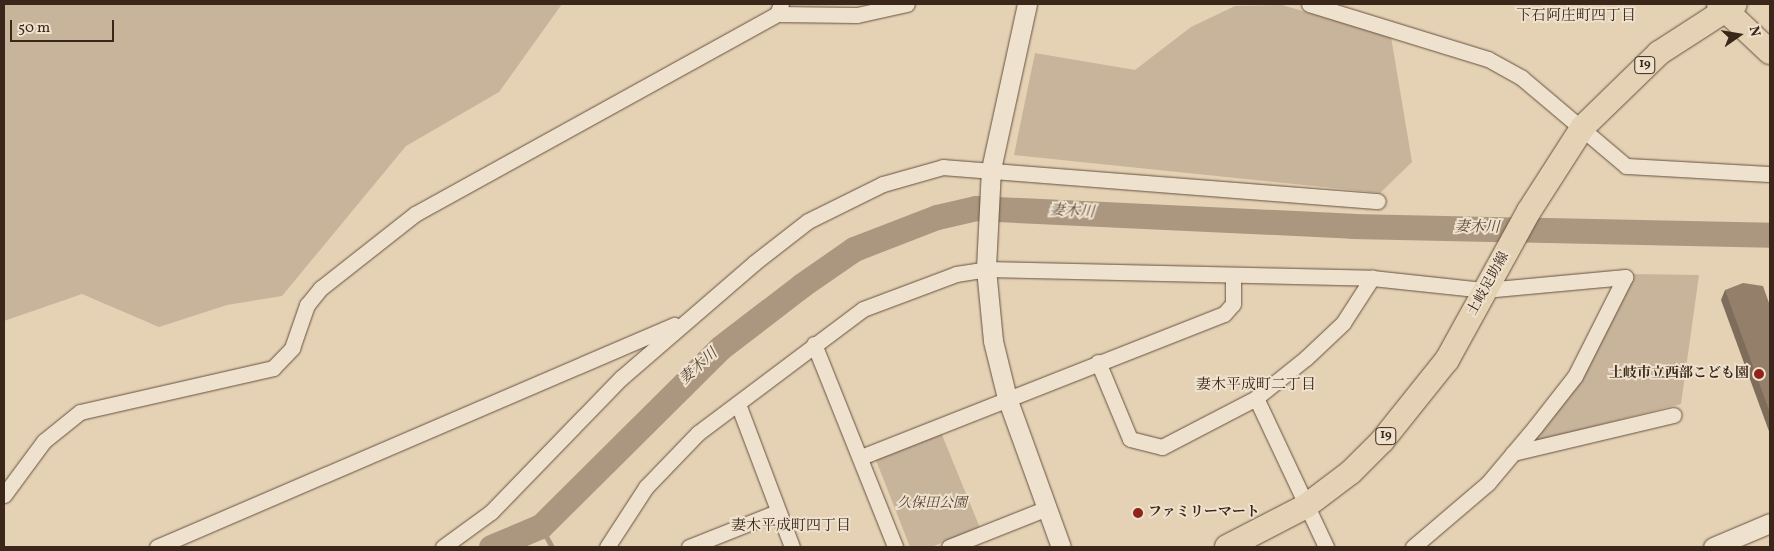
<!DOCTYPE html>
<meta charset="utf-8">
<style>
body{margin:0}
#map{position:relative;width:1774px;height:551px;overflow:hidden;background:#e5d1b4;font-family:Vollkorn,"Noto Serif JP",serif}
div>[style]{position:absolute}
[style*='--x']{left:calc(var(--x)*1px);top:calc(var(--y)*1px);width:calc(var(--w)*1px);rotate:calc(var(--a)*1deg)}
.green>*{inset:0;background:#c8b49a}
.stream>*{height:4.5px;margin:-2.25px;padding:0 2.25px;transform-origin:2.25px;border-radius:2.25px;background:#ab977f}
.river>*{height:25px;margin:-12.5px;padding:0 12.5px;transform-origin:12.5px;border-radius:12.5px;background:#ab977f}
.roads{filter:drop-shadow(0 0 1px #665240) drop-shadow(0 0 1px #665240)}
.minor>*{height:15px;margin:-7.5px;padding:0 7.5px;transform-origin:7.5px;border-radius:7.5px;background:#eee1ce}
.tertiary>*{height:19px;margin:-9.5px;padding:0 9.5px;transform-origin:9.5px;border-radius:9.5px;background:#eee1ce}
.primary>*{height:24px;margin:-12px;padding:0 12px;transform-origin:12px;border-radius:12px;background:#e5d1b4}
.wall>*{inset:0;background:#7e6d5b}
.building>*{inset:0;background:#937f6a}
.dots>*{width:14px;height:14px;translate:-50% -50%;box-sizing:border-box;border:2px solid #eee1ce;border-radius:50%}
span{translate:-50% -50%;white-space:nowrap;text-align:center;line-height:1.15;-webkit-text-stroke:4px #eee1ce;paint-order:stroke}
.shield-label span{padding:1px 4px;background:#eee1ce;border:1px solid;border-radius:4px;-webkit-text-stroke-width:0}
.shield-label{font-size:12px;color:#3b2719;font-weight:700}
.street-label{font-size:14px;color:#3b2719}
.poi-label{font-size:14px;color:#3b2719;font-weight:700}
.right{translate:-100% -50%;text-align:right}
.left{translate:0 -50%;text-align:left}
.park-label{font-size:14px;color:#574333;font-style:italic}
.neighbourhood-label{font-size:15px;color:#3b2719}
.water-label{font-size:15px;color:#5d4938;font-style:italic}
.frame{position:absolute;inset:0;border:5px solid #3b2719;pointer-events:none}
.north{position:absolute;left:1714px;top:10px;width:50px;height:50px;-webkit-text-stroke:4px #eee1ce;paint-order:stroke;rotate:77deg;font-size:14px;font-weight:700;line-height:20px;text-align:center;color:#3b2719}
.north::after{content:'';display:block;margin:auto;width:18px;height:22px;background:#3b2719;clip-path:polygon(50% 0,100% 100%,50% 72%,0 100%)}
.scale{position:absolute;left:10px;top:20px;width:104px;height:22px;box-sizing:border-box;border:2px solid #3b2719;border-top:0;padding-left:6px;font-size:15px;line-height:18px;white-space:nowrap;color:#3b2719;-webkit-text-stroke:4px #eee1ce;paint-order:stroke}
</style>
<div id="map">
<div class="green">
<i style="clip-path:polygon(4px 4px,562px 4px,499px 92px,406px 146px,282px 296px,227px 305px,159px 327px,82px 294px,4px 321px)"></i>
<i style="clip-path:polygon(1282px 5px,1391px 37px,1412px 162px,1380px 193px,1014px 155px,1035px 53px,1135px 70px,1191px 27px,1235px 6px)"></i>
<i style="clip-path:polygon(1632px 274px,1699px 275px,1681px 404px,1536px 441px,1534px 437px,1582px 377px)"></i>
<i style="clip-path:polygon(940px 430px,980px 528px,931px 547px,910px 547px,874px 455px)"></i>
</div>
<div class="stream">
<i style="--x:541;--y:526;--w:24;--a:62"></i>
</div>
<div class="river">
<i style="--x:491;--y:547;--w:54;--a:-22.8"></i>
<i style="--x:541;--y:526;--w:252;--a:-44.8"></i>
<i style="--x:720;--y:348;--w:103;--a:-37.5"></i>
<i style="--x:802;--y:285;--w:63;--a:-34.7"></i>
<i style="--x:854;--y:249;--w:89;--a:-21.1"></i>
<i style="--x:937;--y:217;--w:40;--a:-13"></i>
<i style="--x:976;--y:208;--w:376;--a:2.7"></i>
<i style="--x:1352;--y:226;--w:418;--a:1.2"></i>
</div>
<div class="roads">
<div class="minor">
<i style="--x:1309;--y:4;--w:187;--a:17.1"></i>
<i style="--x:1488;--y:59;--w:39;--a:29"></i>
<i style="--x:1522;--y:78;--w:136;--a:40.2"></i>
<i style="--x:1626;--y:166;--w:144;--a:3.2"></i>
<i style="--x:777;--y:14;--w:80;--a:0.7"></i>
<i style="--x:857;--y:15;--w:51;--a:-12.4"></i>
<i style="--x:814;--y:344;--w:219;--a:68.2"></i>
<i style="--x:1098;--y:362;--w:83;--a:67.4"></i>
<i style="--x:1130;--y:439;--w:33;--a:14"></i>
<i style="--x:1162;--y:447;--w:106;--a:-27.5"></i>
<i style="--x:1256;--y:398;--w:64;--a:-38.7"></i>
<i style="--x:1306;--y:358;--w:51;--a:-43.4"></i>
<i style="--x:1343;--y:323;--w:54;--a:-57.2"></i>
<i style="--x:1256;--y:398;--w:165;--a:64.8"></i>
<i style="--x:738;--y:404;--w:153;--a:69.3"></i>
<i style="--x:1513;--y:453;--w:165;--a:-13.3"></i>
<i style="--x:861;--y:457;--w:390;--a:-21.5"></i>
<i style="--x:1224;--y:314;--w:13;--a:-48"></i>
<i style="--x:1233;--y:304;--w:27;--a:-90"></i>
<i style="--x:4;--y:495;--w:67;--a:-53.5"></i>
<i style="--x:44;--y:441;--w:46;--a:-38.9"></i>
<i style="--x:80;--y:412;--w:198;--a:-12.8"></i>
<i style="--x:273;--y:368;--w:28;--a:-46"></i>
<i style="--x:292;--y:348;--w:46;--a:-70.8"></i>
<i style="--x:307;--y:305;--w:22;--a:-51"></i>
<i style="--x:321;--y:288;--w:120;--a:-38.2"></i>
<i style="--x:415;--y:214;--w:414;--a:-28.9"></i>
<i style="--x:777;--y:14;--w:11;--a:-68"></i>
<i style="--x:157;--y:547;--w:563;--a:-23.24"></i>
<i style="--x:443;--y:547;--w:59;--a:-36.1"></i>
<i style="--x:491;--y:512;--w:187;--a:-45.9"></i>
<i style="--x:621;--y:378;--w:176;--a:-40.8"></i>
<i style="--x:754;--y:263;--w:68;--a:-37.9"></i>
<i style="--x:808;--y:221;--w:84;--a:-26.3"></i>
<i style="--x:883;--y:184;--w:62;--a:-15.8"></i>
<i style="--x:943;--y:167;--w:436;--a:4.5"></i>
<i style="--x:607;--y:547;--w:72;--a:-57"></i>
<i style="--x:646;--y:487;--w:75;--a:-46.1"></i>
<i style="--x:698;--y:433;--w:206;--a:-36.9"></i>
<i style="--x:863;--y:309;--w:99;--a:-20.6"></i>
<i style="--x:956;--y:274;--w:30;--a:-9"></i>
<i style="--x:986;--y:269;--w:386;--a:1.3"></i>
<i style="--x:1372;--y:278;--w:114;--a:6.1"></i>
<i style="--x:1485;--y:290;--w:141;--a:-5.3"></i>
<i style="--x:1625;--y:277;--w:111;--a:116.8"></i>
<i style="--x:1575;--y:376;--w:65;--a:128.1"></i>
<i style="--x:1535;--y:427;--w:73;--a:130"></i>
<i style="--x:1488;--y:483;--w:99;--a:139.5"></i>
<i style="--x:689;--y:547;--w:95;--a:-21.7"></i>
<i style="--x:949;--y:547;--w:105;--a:-21.7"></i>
</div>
<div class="tertiary">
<i style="--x:1027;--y:4;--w:169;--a:102.3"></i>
<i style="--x:991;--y:169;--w:100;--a:92.9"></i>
<i style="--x:986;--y:269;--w:72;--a:84.4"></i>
<i style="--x:993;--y:341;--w:59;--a:76.2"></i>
<i style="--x:1007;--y:398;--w:158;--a:70.1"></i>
<i style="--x:1713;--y:547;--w:62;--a:-22.8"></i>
</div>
<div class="primary">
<i style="--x:1719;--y:4;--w:70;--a:43.3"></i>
<i style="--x:1227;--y:547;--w:89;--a:-27.4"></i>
<i style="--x:1306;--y:506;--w:56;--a:-37.1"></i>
<i style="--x:1351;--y:472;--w:44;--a:-45"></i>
<i style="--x:1382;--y:441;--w:104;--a:-51.3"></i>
<i style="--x:1447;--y:360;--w:170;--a:-61.2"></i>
<i style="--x:1529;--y:211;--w:100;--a:-57.3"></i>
<i style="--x:1583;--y:127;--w:106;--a:-44.2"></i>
<i style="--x:1659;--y:53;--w:90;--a:-32.8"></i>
</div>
</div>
<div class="wall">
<i style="clip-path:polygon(1725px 290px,1770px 303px,1770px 434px,1721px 300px)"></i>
</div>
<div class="building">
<i style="clip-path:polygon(1743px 283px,1763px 286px,1769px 303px,1770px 303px,1770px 413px,1725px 290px)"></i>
</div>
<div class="dots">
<i style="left:1759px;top:374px;background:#8f2418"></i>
<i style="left:1138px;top:513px;background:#8f2418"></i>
</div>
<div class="shield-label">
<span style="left:1645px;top:65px">19</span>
<span style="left:1386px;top:436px">19</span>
</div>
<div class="street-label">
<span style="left:1489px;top:284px;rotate:-61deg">土岐足助線</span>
</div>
<div class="poi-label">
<span class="right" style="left:1749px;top:374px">土岐市立西部こども園</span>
<span class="left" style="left:1148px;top:513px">ファミリーマート</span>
</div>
<div class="park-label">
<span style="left:932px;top:504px">久保田公園</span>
</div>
<div class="neighbourhood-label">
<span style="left:1576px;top:17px">下石阿庄町四丁目</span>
<span style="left:1256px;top:386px">妻木平成町二丁目</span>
<span style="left:791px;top:527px">妻木平成町四丁目</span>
</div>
<div class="water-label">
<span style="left:1072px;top:212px;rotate:3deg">妻木川</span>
<span style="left:1477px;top:228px;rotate:1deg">妻木川</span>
<span style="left:699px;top:367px;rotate:-42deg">妻木川</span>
</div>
<div class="frame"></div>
<div class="north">N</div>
<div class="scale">50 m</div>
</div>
